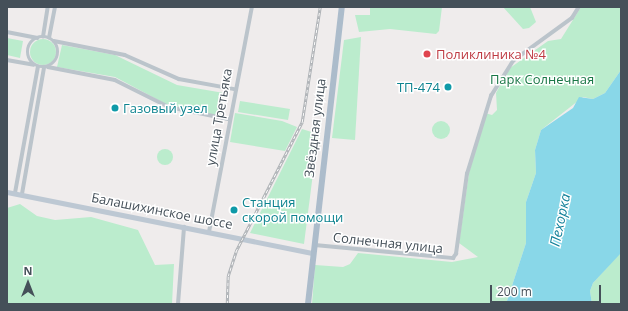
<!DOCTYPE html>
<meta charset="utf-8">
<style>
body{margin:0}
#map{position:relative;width:628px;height:311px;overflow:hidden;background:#efecec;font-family:"Open Sans",sans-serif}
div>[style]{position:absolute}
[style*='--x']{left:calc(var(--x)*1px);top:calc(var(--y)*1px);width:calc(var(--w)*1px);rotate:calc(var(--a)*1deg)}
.green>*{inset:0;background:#bbeccd}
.round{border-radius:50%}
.water>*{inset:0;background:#89d7e8}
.street>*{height:3.5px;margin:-1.75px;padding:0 1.75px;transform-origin:1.75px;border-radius:1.75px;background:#bbc4cb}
.street>.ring{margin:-1.75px;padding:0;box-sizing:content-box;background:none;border:3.5px solid #bbc4cb;border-radius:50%}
.secondary>*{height:5px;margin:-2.5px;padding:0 2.5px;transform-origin:2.5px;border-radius:2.5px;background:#bdc8d3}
.primary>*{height:5.5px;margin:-2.75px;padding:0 2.75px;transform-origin:2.75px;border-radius:2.75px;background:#acbccb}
.rail>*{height:2.5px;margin-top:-1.25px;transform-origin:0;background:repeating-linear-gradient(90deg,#fff 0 3px,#aeb2b6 0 6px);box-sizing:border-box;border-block:1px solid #aeb2b6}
.dots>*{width:11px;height:11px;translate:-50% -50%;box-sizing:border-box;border:2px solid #fff;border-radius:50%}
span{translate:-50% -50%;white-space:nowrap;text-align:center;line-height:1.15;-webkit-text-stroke:3px #fff;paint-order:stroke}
.health-label{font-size:13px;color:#be3a42}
.left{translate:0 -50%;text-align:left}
.park-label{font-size:13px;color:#197746}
.culture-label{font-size:13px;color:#0d838f}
.right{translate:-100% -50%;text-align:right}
.street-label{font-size:13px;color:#455059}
.water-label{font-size:14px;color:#118099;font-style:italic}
.frame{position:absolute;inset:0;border:8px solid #455059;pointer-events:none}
.north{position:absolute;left:8px;top:263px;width:40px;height:40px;-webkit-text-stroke:3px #fff;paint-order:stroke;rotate:0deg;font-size:11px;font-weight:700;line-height:16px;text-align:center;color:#455059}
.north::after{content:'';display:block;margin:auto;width:14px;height:18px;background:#455059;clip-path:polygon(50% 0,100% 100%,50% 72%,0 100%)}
.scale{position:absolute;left:490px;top:285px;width:111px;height:18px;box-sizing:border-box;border:2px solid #455059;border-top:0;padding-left:5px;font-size:12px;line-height:14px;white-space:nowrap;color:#455059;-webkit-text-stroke:3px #fff;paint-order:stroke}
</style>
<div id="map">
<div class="green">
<i style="clip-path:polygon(370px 7px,442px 7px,439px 31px,436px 34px,390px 29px,359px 32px,355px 15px,370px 15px)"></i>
<i style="clip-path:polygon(503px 7px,530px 7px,536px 22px,529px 28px,523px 29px)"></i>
<i style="clip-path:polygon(581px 7px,621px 7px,621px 70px,605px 93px,593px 99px,583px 97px,541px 130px,535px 150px,536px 173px,526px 202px,526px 243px,506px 304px,312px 304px,315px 265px,343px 267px,350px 264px,358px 253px,452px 262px,478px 257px,459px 243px,469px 173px,485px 113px,492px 115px,497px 110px,496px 93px,510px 68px,548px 41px,561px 39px)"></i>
<i style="clip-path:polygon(361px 37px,355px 140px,332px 138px,344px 40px)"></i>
<i style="clip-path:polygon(7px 38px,23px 41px,20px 58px,7px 55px)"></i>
<i class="round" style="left:30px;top:39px;width:26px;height:26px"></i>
<i style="clip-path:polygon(62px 45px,115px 55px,177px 85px,224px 93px,220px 116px,166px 104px,115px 77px,57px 67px)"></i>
<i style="clip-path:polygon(240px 101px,290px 109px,288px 120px,238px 112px)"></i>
<i style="clip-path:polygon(235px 113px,282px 121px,297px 127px,285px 151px,230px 142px)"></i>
<i class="round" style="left:432px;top:121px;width:18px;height:18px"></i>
<i style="clip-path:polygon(302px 129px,318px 134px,304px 244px,250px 233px)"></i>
<i class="round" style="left:157px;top:149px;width:16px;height:16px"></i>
<i style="clip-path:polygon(20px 204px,37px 216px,55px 220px,91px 217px,138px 230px,155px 265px,174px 264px,172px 304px,7px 304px,7px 208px)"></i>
<i style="clip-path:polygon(621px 252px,621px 304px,592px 304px,590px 291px,593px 283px)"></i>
</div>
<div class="water">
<i style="clip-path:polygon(621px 70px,621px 253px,593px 283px,590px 291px,592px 304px,506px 304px,526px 243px,526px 202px,536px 173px,535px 150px,541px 130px,573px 108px,579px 97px,593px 99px,605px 93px)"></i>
</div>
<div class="street">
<i style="--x:7;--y:32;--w:31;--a:11"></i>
<i class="ring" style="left:28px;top:37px;width:26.5px;height:26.5px"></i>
<i style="--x:43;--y:37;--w:30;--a:-81"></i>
<i style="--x:49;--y:38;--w:32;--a:-79"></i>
<i style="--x:54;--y:41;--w:72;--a:11.2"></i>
<i style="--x:125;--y:55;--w:59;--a:24"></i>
<i style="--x:179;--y:79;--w:56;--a:10.3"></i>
<i style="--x:7;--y:60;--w:27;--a:10"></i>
<i style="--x:48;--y:67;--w:68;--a:11"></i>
<i style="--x:115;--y:80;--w:60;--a:26.6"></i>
<i style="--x:169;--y:107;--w:60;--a:11.5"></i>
<i style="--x:15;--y:193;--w:128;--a:-79.7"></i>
<i style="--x:22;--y:194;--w:128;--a:-80.1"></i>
<i style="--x:209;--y:232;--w:229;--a:-79.2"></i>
<i style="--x:315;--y:245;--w:139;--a:5.4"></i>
<i style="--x:453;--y:258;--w:5;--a:-53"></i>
<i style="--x:456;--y:254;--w:81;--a:-82.2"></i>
<i style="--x:467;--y:174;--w:82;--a:-72.9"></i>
<i style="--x:491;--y:96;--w:41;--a:-57.8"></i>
<i style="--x:513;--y:61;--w:73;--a:-36.1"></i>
<i style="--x:572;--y:18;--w:13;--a:-58"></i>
<i style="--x:178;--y:304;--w:77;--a:-85.5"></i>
</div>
<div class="secondary">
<i style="--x:7;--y:192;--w:311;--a:11.3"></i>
</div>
<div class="primary">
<i style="--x:308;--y:304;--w:299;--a:-83.5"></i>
</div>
<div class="rail">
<i style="--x:227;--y:304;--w:28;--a:-88"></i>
<i style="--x:228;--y:276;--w:26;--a:-72"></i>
<i style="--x:236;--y:251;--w:145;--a:-62.9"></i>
<i style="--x:302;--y:122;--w:116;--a:-81.1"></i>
</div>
<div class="dots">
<i style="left:427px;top:54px;background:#e0444e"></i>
<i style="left:448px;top:87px;background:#0f9aa8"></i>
<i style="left:115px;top:108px;background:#0f9aa8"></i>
<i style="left:234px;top:210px;background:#0f9aa8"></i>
</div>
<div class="health-label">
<span class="left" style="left:436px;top:54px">Поликлиника №4</span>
</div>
<div class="park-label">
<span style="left:542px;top:79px">Парк Солнечная</span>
</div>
<div class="culture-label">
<span class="right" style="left:440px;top:87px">ТП-474</span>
<span class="left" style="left:123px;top:108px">Газовый узел</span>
<span class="left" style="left:242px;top:210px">Станция<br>скорой помощи</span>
</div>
<div class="street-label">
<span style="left:219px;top:117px;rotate:-80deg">улица Третьяка</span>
<span style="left:315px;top:128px;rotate:-83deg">Звёздная улица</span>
<span style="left:162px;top:211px;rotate:11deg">Балашихинское шоссе</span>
<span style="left:388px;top:243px;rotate:6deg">Солнечная улица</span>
</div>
<div class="water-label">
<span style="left:560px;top:220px;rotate:-78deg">Пехорка</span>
</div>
<div class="frame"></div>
<div class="north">N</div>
<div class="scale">200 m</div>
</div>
